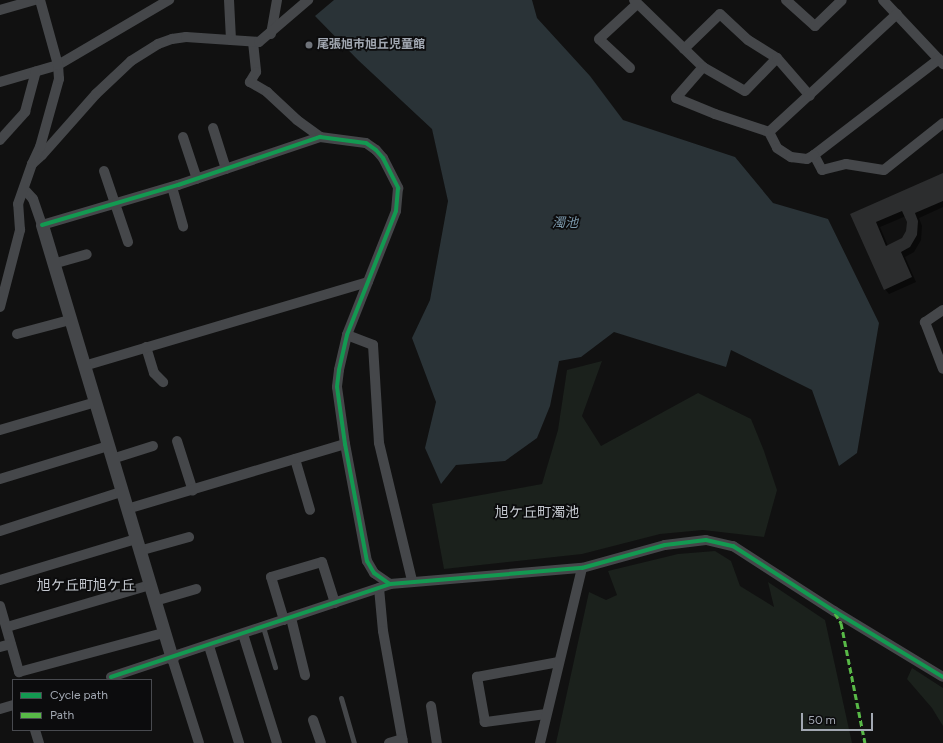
<!DOCTYPE html>
<meta charset="utf-8">
<style>
body{margin:0}
#map{position:relative;width:943px;height:743px;overflow:hidden;background:#111;font-family:Figtree,"Noto Sans JP",sans-serif}
div>[style]{position:absolute}
[style*='--x']{left:calc(var(--x)*1px);top:calc(var(--y)*1px);width:calc(var(--w)*1px);rotate:calc(var(--a)*1deg)}
.green>*{inset:0;background:#1b211c}
.water>*{inset:0;background:#2a3337}
.shadow>*{inset:0;background:#0007}
.building>*{inset:0;background:#2c2d2e}
.service>*{height:5px;margin:-2.5px;padding:0 2.5px;transform-origin:2.5px;border-radius:2.5px;background:#45474a}
.minor>*{height:10px;margin:-5px;padding:0 5px;transform-origin:5px;border-radius:5px;background:#45474a}
.tertiary>*{height:13px;margin:-6.5px;padding:0 6.5px;transform-origin:6.5px;border-radius:6.5px;background:#45474a}
.quiet>*{height:3px;margin-top:-1.5px;transform-origin:0;background:repeating-linear-gradient(90deg,#58b947 0 6px,transparent 0 9px)}
.cycleway>*{height:4px;margin:-2px;padding:0 2px;transform-origin:2px;border-radius:2px;background:#139951}
.dots>*{width:11px;height:11px;translate:-50% -50%;box-sizing:border-box;border:2px solid #0c0c0d;border-radius:50%}
span{translate:-50% -50%;white-space:nowrap;text-align:center;line-height:1.15;-webkit-text-stroke:3.5px #0c0c0d;paint-order:stroke}
.poi-label{font-size:12px;color:#a2a8b2;font-weight:700}
.left{translate:0 -50%;text-align:left}
.water-label{font-size:13px;color:#7b98ab;font-style:italic}
.quarter-label{font-size:14px;color:#c3c7ce}
.legend{position:absolute;left:12px;top:679px;width:140px;height:52px;box-sizing:border-box;background:#0c0c0d;border:1px solid #484a4f;margin:0;padding:5px 7px;list-style:none;font-size:12px;color:#a2a8b2}
.legend li{display:flex;align-items:center;gap:8px;height:20px}
.legend b{width:20px;border:1px solid #484a4f}
.scale{position:absolute;left:801px;top:713px;width:72px;height:18px;box-sizing:border-box;border:2px solid #a2a8b2;border-top:0;padding-left:5px;font-size:12px;line-height:14px;white-space:nowrap;color:#a2a8b2;-webkit-text-stroke:3px #0c0c0d;paint-order:stroke}
</style>
<div id="map">
<div class="green">
<i style="clip-path:polygon(602px 361px,582px 416px,601px 446px,698px 393px,751px 419px,764px 451px,777px 490px,764px 537px,703px 530px,660px 534px,582px 554px,444px 569px,432px 504px,542px 484px,558px 430px,567px 370px)"></i>
<i style="clip-path:polygon(715px 551px,731px 561px,740px 586px,774px 607px,768px 582px,825px 620px,852px 743px,556px 743px,589px 592px,606px 600px,617px 595px,608px 571px,678px 554px)"></i>
<i style="clip-path:polygon(912px 668px,943px 688px,943px 726px,932px 708px,907px 679px)"></i>
</div>
<div class="water">
<i style="clip-path:polygon(334px 0,532px 0,537px 18px,590px 76px,623px 120px,735px 157px,773px 203px,828px 219px,879px 323px,857px 453px,839px 466px,812px 390px,731px 350px,726px 367px,614px 332px,581px 357px,559px 361px,550px 406px,537px 438px,505px 461px,456px 465px,441px 484px,425px 448px,436px 402px,412px 338px,430px 300px,448px 201px,432px 129px,358px 60px,315px 16px)"></i>
</div>
<div class="shadow">
<i style="clip-path:polygon(evenodd,943px 174px,943px 207px,919px 218px,922px 226px,921px 240px,914px 252px,905px 257px,916px 282px,889px 294px,885px 289px,851px 214px,943px 174px,906px 216px,908px 222px,907px 232px,903px 239px,888px 246px,880px 227px,906px 216px)"></i>
</div>
<div class="building">
<i style="clip-path:polygon(evenodd,943px 173px,943px 201px,915px 213px,918px 221px,917px 235px,910px 247px,901px 252px,912px 277px,884px 290px,850px 214px,943px 173px,902px 211px,907px 222px,906px 231px,902px 238px,886px 246px,876px 222px,902px 211px)"></i>
</div>
<div class="service">
<i style="--x:263;--y:627;--w:42;--a:73.3"></i>
<i style="--x:341;--y:698;--w:47;--a:73.9"></i>
</div>
<div class="minor">
<i style="--x:229;--y:0;--w:40;--a:87.1"></i>
<i style="--x:634;--y:0;--w:96;--a:44.2"></i>
<i style="--x:703;--y:67;--w:48;--a:29.7"></i>
<i style="--x:745;--y:91;--w:46;--a:-45.9"></i>
<i style="--x:786;--y:0;--w:39;--a:42"></i>
<i style="--x:815;--y:26;--w:37;--a:-44"></i>
<i style="--x:883;--y:0;--w:88;--a:46.8"></i>
<i style="--x:0;--y:10;--w:37;--a:-16"></i>
<i style="--x:271;--y:34;--w:35;--a:-80"></i>
<i style="--x:253;--y:42;--w:30;--a:84"></i>
<i style="--x:256;--y:72;--w:12;--a:121"></i>
<i style="--x:250;--y:82;--w:20;--a:30"></i>
<i style="--x:267;--y:92;--w:41;--a:43"></i>
<i style="--x:297;--y:120;--w:29;--a:36"></i>
<i style="--x:684;--y:49;--w:50;--a:-44.2"></i>
<i style="--x:720;--y:14;--w:38;--a:43"></i>
<i style="--x:748;--y:40;--w:34;--a:32"></i>
<i style="--x:777;--y:58;--w:50;--a:49"></i>
<i style="--x:939;--y:59;--w:158;--a:142.5"></i>
<i style="--x:814;--y:155;--w:17;--a:62"></i>
<i style="--x:822;--y:170;--w:25;--a:-14"></i>
<i style="--x:846;--y:164;--w:38;--a:9"></i>
<i style="--x:884;--y:170;--w:75;--a:-38.5"></i>
<i style="--x:703;--y:67;--w:41;--a:131.1"></i>
<i style="--x:676;--y:98;--w:42;--a:22.3"></i>
<i style="--x:715;--y:114;--w:57;--a:18.4"></i>
<i style="--x:769;--y:132;--w:18;--a:63"></i>
<i style="--x:777;--y:148;--w:17;--a:33"></i>
<i style="--x:791;--y:157;--w:16;--a:7"></i>
<i style="--x:807;--y:159;--w:8;--a:-30"></i>
<i style="--x:630;--y:68;--w:42;--a:-136.9"></i>
<i style="--x:599;--y:39;--w:52;--a:-42.6"></i>
<i style="--x:0;--y:82;--w:60;--a:-16.3"></i>
<i style="--x:58;--y:65;--w:129;--a:-30.4"></i>
<i style="--x:213;--y:128;--w:43;--a:72.4"></i>
<i style="--x:769;--y:132;--w:174;--a:-42.7"></i>
<i style="--x:183;--y:137;--w:44;--a:71.6"></i>
<i style="--x:0;--y:140;--w:38;--a:-48"></i>
<i style="--x:25;--y:112;--w:42;--a:-75"></i>
<i style="--x:32;--y:164;--w:13;--a:-42"></i>
<i style="--x:42;--y:155;--w:81;--a:-48.5"></i>
<i style="--x:96;--y:94;--w:48;--a:-43.3"></i>
<i style="--x:131;--y:61;--w:32;--a:-32"></i>
<i style="--x:158;--y:44;--w:15;--a:-20"></i>
<i style="--x:172;--y:39;--w:14;--a:-8"></i>
<i style="--x:186;--y:37;--w:73;--a:3.9"></i>
<i style="--x:259;--y:42;--w:65;--a:-40.6"></i>
<i style="--x:104;--y:171;--w:75;--a:71.3"></i>
<i style="--x:172;--y:187;--w:41;--a:74.2"></i>
<i style="--x:24;--y:189;--w:13;--a:48"></i>
<i style="--x:33;--y:199;--w:28;--a:71"></i>
<i style="--x:42;--y:225;--w:142;--a:-16.4"></i>
<i style="--x:178;--y:185;--w:150;--a:-18.7"></i>
<i style="--x:320;--y:137;--w:46;--a:7.4"></i>
<i style="--x:366;--y:143;--w:12;--a:35"></i>
<i style="--x:376;--y:150;--w:11;--a:49"></i>
<i style="--x:383;--y:158;--w:34;--a:63"></i>
<i style="--x:398;--y:188;--w:23;--a:95"></i>
<i style="--x:396;--y:211;--w:133;--a:111.6"></i>
<i style="--x:347;--y:335;--w:36;--a:103"></i>
<i style="--x:339;--y:370;--w:17;--a:97"></i>
<i style="--x:337;--y:387;--w:58;--a:82"></i>
<i style="--x:345;--y:444;--w:119;--a:79.4"></i>
<i style="--x:367;--y:561;--w:14;--a:60"></i>
<i style="--x:374;--y:573;--w:19;--a:35"></i>
<i style="--x:53;--y:264;--w:35;--a:-16"></i>
<i style="--x:0;--y:307;--w:80;--a:-75.4"></i>
<i style="--x:20;--y:230;--w:26;--a:-94"></i>
<i style="--x:18;--y:204;--w:42;--a:-70.7"></i>
<i style="--x:32;--y:164;--w:19;--a:-65"></i>
<i style="--x:40;--y:147;--w:71;--a:-74.4"></i>
<i style="--x:59;--y:79;--w:14;--a:-94"></i>
<i style="--x:58;--y:65;--w:67;--a:-105.5"></i>
<i style="--x:943;--y:310;--w:22;--a:146"></i>
<i style="--x:925;--y:322;--w:50;--a:69"></i>
<i style="--x:17;--y:334;--w:55;--a:-14.8"></i>
<i style="--x:347;--y:335;--w:28;--a:21"></i>
<i style="--x:373;--y:345;--w:98;--a:86.5"></i>
<i style="--x:379;--y:443;--w:141;--a:76.5"></i>
<i style="--x:146;--y:347;--w:27;--a:73"></i>
<i style="--x:154;--y:373;--w:13;--a:45"></i>
<i style="--x:84;--y:366;--w:296;--a:-16.5"></i>
<i style="--x:0;--y:430;--w:100;--a:-16.3"></i>
<i style="--x:177;--y:441;--w:52;--a:72.3"></i>
<i style="--x:112;--y:459;--w:43;--a:-17.6"></i>
<i style="--x:295;--y:459;--w:53;--a:73.6"></i>
<i style="--x:0;--y:479;--w:113;--a:-17"></i>
<i style="--x:127;--y:509;--w:227;--a:-16.6"></i>
<i style="--x:0;--y:531;--w:127;--a:-17.9"></i>
<i style="--x:139;--y:551;--w:52;--a:-15.6"></i>
<i style="--x:0;--y:580;--w:142;--a:-16.8"></i>
<i style="--x:379;--y:588;--w:43;--a:84.7"></i>
<i style="--x:383;--y:631;--w:114;--a:79.9"></i>
<i style="--x:155;--y:601;--w:43;--a:-16.3"></i>
<i style="--x:0;--y:606;--w:69;--a:73.9"></i>
<i style="--x:19;--y:672;--w:150;--a:-15.1"></i>
<i style="--x:291;--y:618;--w:59;--a:76.2"></i>
<i style="--x:284;--y:620;--w:45;--a:-106.8"></i>
<i style="--x:271;--y:577;--w:53;--a:-16.4"></i>
<i style="--x:322;--y:562;--w:43;--a:72.4"></i>
<i style="--x:7;--y:627;--w:149;--a:-16.4"></i>
<i style="--x:243;--y:634;--w:114;--a:72.7"></i>
<i style="--x:209;--y:646;--w:102;--a:72.8"></i>
<i style="--x:0;--y:647;--w:11;--a:-15"></i>
<i style="--x:172;--y:658;--w:89;--a:72.4"></i>
<i style="--x:111;--y:677;--w:294;--a:-18.4"></i>
<i style="--x:390;--y:584;--w:193;--a:-4.8"></i>
<i style="--x:582;--y:568;--w:86;--a:-15.5"></i>
<i style="--x:665;--y:545;--w:41;--a:-7"></i>
<i style="--x:706;--y:540;--w:28;--a:13"></i>
<i style="--x:733;--y:546;--w:120;--a:32.8"></i>
<i style="--x:834;--y:611;--w:127;--a:31.2"></i>
<i style="--x:431;--y:706;--w:37;--a:81"></i>
<i style="--x:0;--y:709;--w:14;--a:-17"></i>
<i style="--x:546;--y:714;--w:62;--a:172.5"></i>
<i style="--x:485;--y:722;--w:46;--a:-100.1"></i>
<i style="--x:477;--y:677;--w:83;--a:-10.4"></i>
<i style="--x:313;--y:720;--w:24;--a:71"></i>
<i style="--x:35;--y:730;--w:14;--a:73"></i>
<i style="--x:389;--y:743;--w:14;--a:-17"></i>
<i style="--x:540;--y:743;--w:180;--a:-76.5"></i>
</div>
<div class="tertiary">
<i style="--x:42;--y:225;--w:452;--a:73.3"></i>
</div>
<div class="quiet">
<i style="--x:835;--y:613;--w:12;--a:59"></i>
<i style="--x:841;--y:623;--w:122;--a:78.7"></i>
</div>
<div class="cycleway">
<i style="--x:42;--y:225;--w:142;--a:-16.4"></i>
<i style="--x:178;--y:185;--w:150;--a:-18.7"></i>
<i style="--x:320;--y:137;--w:46;--a:7.4"></i>
<i style="--x:366;--y:143;--w:12;--a:35"></i>
<i style="--x:376;--y:150;--w:11;--a:49"></i>
<i style="--x:383;--y:158;--w:34;--a:63"></i>
<i style="--x:398;--y:188;--w:23;--a:95"></i>
<i style="--x:396;--y:211;--w:133;--a:111.6"></i>
<i style="--x:347;--y:335;--w:36;--a:103"></i>
<i style="--x:339;--y:370;--w:17;--a:97"></i>
<i style="--x:337;--y:387;--w:58;--a:82"></i>
<i style="--x:345;--y:444;--w:119;--a:79.4"></i>
<i style="--x:367;--y:561;--w:14;--a:60"></i>
<i style="--x:374;--y:573;--w:19;--a:35"></i>
<i style="--x:111;--y:677;--w:294;--a:-18.4"></i>
<i style="--x:390;--y:584;--w:193;--a:-4.8"></i>
<i style="--x:582;--y:568;--w:86;--a:-15.5"></i>
<i style="--x:665;--y:545;--w:41;--a:-7"></i>
<i style="--x:706;--y:540;--w:28;--a:13"></i>
<i style="--x:733;--y:546;--w:120;--a:32.8"></i>
<i style="--x:834;--y:611;--w:127;--a:31.2"></i>
</div>
<div class="dots">
<i style="left:309px;top:45px;background:#6f737a"></i>
</div>
<div class="poi-label">
<span class="left" style="left:317px;top:45px">尾張旭市旭丘児童館</span>
</div>
<div class="water-label">
<span style="left:565px;top:223px">濁池</span>
</div>
<div class="quarter-label">
<span style="left:537px;top:513px">旭ケ丘町濁池</span>
<span style="left:86px;top:586px">旭ケ丘町旭ケ丘</span>
</div>
<ul class="legend">
<li><b style="height:5px;background:#139951"></b>Cycle path</li>
<li><b style="height:5px;background:#58b947"></b>Path</li>
</ul>
<div class="scale">50 m</div>
</div>
